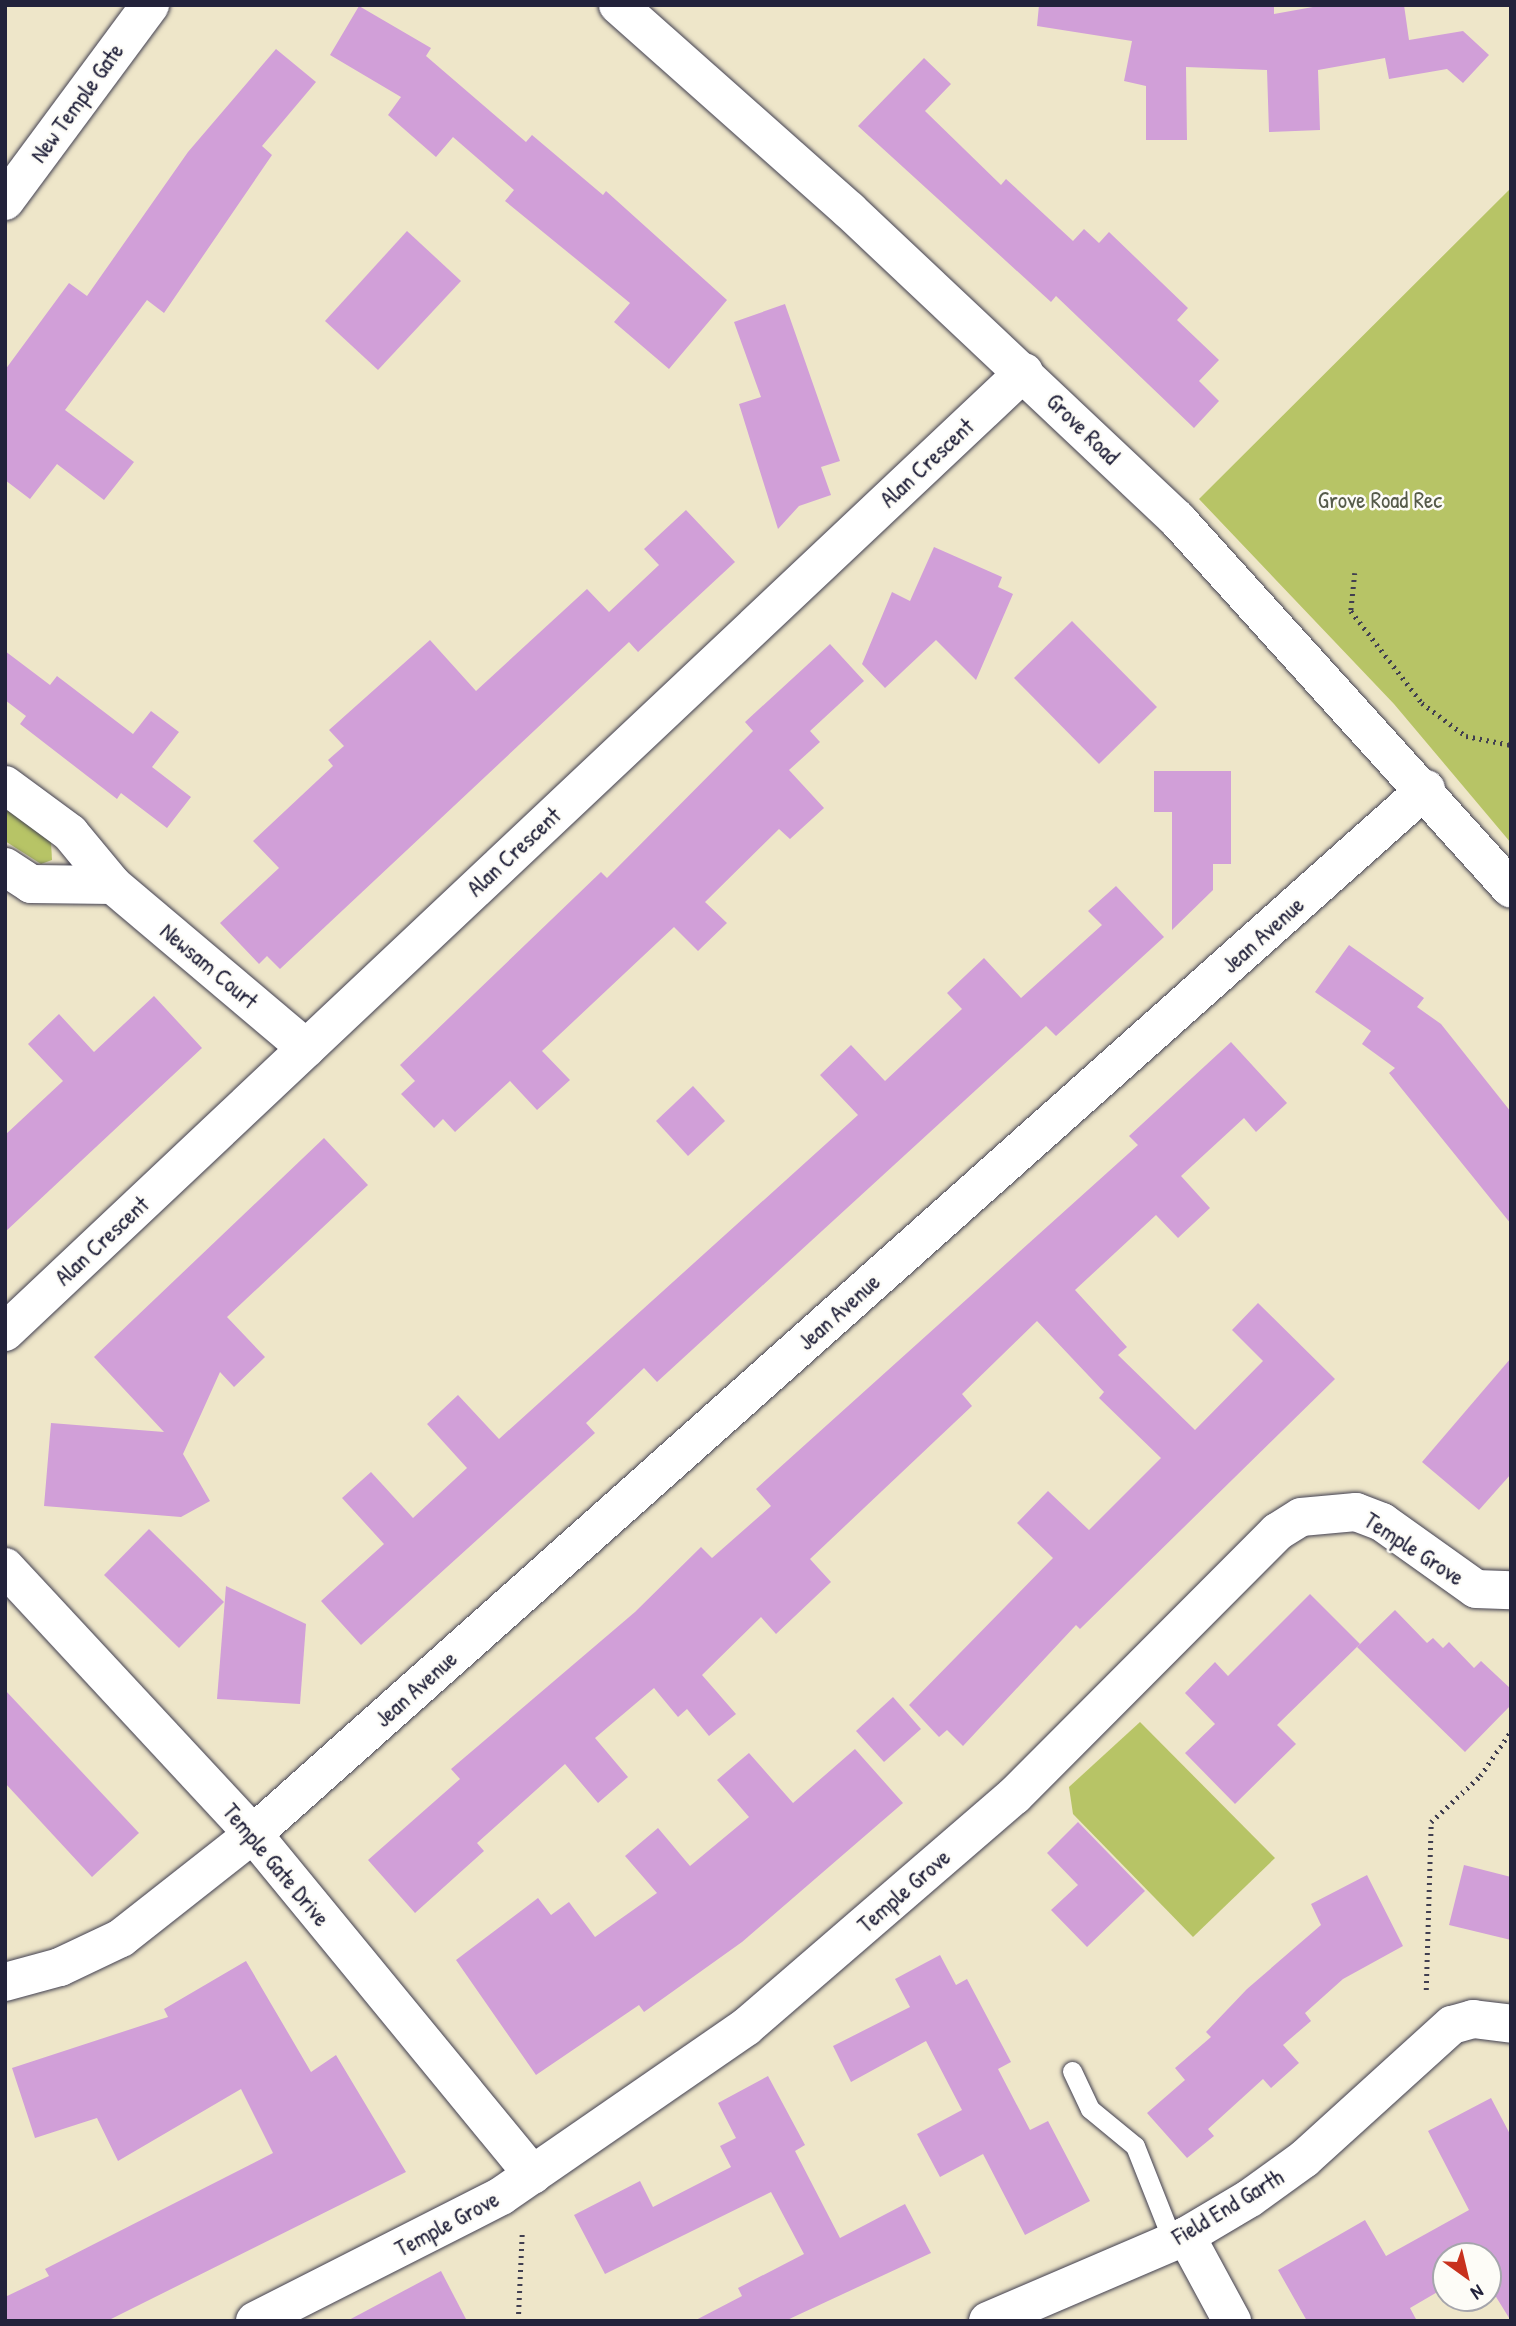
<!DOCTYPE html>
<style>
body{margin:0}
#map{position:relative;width:1516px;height:2326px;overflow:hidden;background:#eee6c9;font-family:"Patrick Hand",sans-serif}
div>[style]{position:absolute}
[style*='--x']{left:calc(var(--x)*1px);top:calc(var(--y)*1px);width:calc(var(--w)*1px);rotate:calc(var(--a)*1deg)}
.green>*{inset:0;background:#b7c466}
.building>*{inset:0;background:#d19fd8}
.path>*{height:4.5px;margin-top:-2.25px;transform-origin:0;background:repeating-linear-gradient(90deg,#413f50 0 2px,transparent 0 7px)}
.roads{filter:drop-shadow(0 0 2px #413f50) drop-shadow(0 0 2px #413f50)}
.lane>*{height:19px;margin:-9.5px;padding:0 9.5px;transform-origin:9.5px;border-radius:9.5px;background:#fff}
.street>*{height:38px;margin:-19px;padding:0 19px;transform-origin:19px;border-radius:19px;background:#fff}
span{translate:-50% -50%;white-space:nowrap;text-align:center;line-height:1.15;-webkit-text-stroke:5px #fdfcf7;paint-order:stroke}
.street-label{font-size:23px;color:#22223b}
.park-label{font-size:23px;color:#565b4a}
.frame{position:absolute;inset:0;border:7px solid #22223b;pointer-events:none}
.north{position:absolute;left:1432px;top:2242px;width:70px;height:70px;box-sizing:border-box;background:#fdfcf7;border:2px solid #a5a5ac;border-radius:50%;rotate:146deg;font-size:19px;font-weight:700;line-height:28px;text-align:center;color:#22223b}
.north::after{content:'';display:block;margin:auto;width:24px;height:32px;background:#c8321e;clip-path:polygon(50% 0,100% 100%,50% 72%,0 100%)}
</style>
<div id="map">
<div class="green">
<i style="clip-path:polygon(1511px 188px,1511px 843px,1394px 704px,1199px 499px)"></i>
<i style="clip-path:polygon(5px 808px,51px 842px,52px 860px,41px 864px,5px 841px)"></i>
<i style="clip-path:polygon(1140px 1722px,1275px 1858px,1193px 1937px,1073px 1814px,1069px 1787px)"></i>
</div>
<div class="building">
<i style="clip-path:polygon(1039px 5px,1274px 5px,1274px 14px,1324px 5px,1404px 5px,1409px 40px,1463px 31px,1489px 55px,1463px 83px,1447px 69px,1389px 79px,1385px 58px,1318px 70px,1320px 130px,1269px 132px,1267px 70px,1186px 67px,1187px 140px,1146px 140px,1146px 86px,1124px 81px,1132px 41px,1037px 26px)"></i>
<i style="clip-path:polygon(359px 6px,431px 48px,426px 56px,526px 142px,532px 135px,603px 195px,606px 191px,727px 300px,669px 369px,614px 322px,630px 303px,505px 201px,514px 190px,453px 137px,436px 157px,388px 115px,401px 97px,330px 55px)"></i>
<i style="clip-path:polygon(276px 49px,316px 82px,262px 146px,272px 155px,164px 313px,147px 300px,65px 410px,134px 462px,104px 500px,57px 464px,30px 499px,5px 480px,5px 370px,69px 283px,87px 296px,188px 152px)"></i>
<i style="clip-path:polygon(924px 58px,951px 84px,925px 111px,1001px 185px,1006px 179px,1073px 241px,1084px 229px,1099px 243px,1109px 232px,1188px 308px,1177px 320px,1219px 360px,1199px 381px,1219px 401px,1194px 428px,1056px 296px,1051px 302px,858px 126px)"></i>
<i style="clip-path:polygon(407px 231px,461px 281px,378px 370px,325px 321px)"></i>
<i style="clip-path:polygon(785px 304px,840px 461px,821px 467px,831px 495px,799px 506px,778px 529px,739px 404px,761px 397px,734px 322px)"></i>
<i style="clip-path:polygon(686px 510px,735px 562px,638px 652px,629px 642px,280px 969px,267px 956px,259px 964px,220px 923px,279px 868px,253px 841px,333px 766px,328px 760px,344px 746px,329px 730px,430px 640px,476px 691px,587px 589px,609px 612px,659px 565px,644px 549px)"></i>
<i style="clip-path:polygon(934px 547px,1002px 577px,998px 587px,1013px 594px,976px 680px,936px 640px,885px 688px,862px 664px,892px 592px,910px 601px)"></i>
<i style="clip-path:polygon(1072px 621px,1157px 707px,1099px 764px,1014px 678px)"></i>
<i style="clip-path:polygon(830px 644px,864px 681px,810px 731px,820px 742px,789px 770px,824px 808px,790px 839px,779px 829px,705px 902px,727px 923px,698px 951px,674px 927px,542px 1051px,570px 1080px,537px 1110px,510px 1081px,455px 1132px,443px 1119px,434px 1128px,401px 1094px,415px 1081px,400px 1065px,601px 872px,607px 878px,753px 731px,745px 722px)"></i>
<i style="clip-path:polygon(5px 651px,50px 685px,57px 676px,133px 734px,151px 711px,179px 732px,152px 767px,191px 797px,167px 828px,121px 793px,117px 799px,20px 724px,26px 716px,5px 700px)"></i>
<i style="clip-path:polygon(1154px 771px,1231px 771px,1231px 864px,1213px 864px,1213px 890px,1172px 930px,1172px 812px,1154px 812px)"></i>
<i style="clip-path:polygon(1116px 886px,1164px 937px,1056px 1036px,1046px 1026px,657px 1382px,644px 1368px,586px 1423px,595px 1433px,361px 1645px,321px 1601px,384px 1544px,342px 1498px,371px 1472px,413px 1518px,467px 1468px,427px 1424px,458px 1395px,499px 1439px,858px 1115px,820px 1075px,851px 1045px,885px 1081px,962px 1009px,947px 993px,984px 958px,1021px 998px,1102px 925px,1088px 911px)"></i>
<i style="clip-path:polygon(1349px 945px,1424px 998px,1417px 1007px,1441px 1024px,1511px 1112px,1511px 1224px,1389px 1073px,1395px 1068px,1362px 1044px,1371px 1031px,1315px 992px)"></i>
<i style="clip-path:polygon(154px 996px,202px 1048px,5px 1232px,5px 1135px,63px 1081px,28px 1044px,59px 1014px,94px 1052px)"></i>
<i style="clip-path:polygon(1231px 1042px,1287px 1103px,1256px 1132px,1244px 1118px,1181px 1176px,1210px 1208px,1178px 1238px,1156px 1215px,1075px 1290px,1127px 1347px,1118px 1355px,1195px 1430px,1263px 1361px,1232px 1330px,1258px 1303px,1335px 1379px,1080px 1629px,1076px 1625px,963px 1746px,947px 1730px,939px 1737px,909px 1705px,1053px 1558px,1017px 1523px,1048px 1491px,1089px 1530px,1161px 1458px,1099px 1398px,1104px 1392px,1037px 1321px,962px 1394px,972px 1406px,810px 1559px,831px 1582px,776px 1634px,761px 1617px,702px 1675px,736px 1714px,709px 1736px,687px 1709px,678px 1717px,654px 1688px,595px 1738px,628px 1777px,598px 1803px,565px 1764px,477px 1843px,484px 1851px,415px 1913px,368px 1860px,460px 1779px,451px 1769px,635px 1612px,701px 1547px,712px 1558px,771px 1506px,756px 1489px,1138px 1145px,1129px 1136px)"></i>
<i style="clip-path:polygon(693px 1086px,725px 1121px,688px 1156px,656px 1121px)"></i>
<i style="clip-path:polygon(324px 1138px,368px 1185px,227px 1317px,265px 1357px,234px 1387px,220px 1372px,183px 1454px,210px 1501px,181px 1517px,44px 1506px,51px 1423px,164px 1432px,94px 1357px)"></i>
<i style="clip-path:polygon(1511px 1358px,1511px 1474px,1479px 1510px,1422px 1462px)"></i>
<i style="clip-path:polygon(149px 1529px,224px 1602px,179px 1648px,104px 1575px)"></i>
<i style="clip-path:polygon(226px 1586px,306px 1624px,300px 1704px,217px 1699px)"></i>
<i style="clip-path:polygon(1310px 1594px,1360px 1644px,1277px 1725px,1296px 1744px,1235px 1804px,1185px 1753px,1215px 1724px,1185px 1693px,1215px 1662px,1228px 1676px)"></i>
<i style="clip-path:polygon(1395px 1610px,1427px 1643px,1433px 1638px,1443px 1648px,1449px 1642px,1474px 1668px,1481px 1661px,1511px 1689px,1511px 1705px,1465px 1752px,1357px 1647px)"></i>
<i style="clip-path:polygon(5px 1690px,139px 1833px,92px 1877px,5px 1783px)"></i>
<i style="clip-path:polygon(893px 1697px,921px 1729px,884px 1762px,856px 1731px)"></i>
<i style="clip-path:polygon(855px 1749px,903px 1803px,742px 1942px,644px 2012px,639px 2005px,536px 2075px,456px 1960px,538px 1898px,551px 1915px,569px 1902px,595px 1937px,657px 1893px,625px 1856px,658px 1828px,690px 1866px,749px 1817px,717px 1780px,749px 1753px,793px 1803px)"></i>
<i style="clip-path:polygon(1078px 1822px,1145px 1891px,1087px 1947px,1051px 1910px,1078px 1885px,1047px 1853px)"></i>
<i style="clip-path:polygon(1464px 1865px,1511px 1877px,1511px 1940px,1449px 1925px)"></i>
<i style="clip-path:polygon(1367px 1875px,1403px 1946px,1343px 1979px,1305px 2013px,1311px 2021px,1283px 2045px,1299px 2063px,1271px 2088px,1263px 2079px,1208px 2129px,1214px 2136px,1187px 2158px,1147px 2113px,1185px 2080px,1175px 2068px,1211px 2037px,1206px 2032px,1247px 1989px,1321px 1925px,1311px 1904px)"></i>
<i style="clip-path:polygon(940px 1955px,956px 1985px,967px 1979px,1011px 2062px,998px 2069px,1030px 2130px,1048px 2121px,1090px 2201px,1025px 2235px,983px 2154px,940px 2177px,917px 2134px,962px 2110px,926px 2041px,851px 2082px,833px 2046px,910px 2007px,895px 1979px)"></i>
<i style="clip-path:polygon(246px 1961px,311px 2072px,336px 2055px,406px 2172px,107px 2321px,5px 2321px,5px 2297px,49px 2276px,45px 2269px,273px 2153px,241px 2089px,118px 2161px,97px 2118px,35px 2138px,12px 2068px,168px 2017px,164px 2009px)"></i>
<i style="clip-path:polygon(768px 2076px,805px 2145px,795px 2151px,840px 2238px,905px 2204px,931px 2253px,785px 2321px,694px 2321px,742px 2296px,738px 2288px,804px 2254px,771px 2192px,605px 2274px,574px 2215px,640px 2181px,653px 2207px,731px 2167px,720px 2146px,736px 2138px,718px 2103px)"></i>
<i style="clip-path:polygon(1491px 2098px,1511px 2136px,1511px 2321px,1488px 2284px,1488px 2256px,1446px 2256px,1446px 2287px,1410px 2308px,1417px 2321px,1307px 2321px,1278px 2270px,1365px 2220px,1386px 2256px,1469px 2210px,1428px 2131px)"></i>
<i style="clip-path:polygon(441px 2271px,467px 2321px,347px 2321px)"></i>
</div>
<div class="path">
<i style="--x:1355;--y:573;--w:38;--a:96"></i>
<i style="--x:1351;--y:611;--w:116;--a:52.3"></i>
<i style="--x:1422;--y:703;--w:55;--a:36.9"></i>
<i style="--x:1466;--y:736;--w:46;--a:11.3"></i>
<i style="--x:1426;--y:1990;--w:168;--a:-88.3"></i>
<i style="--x:1431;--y:1822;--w:67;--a:-43.2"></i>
<i style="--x:1480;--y:1776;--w:55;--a:-55.4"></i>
<i style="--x:518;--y:2321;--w:87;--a:-87.4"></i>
</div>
<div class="roads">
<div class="lane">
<i style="--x:1072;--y:2071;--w:42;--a:64.7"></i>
<i style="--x:1090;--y:2109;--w:58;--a:39.4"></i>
<i style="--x:1135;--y:2146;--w:103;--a:68.4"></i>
</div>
<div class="street">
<i style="--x:618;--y:5;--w:309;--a:41.6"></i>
<i style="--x:849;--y:210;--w:451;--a:43.3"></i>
<i style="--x:1177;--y:519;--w:498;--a:47.9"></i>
<i style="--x:5;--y:201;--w:244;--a:-53.5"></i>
<i style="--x:5;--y:785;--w:81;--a:36.4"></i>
<i style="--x:70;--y:833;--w:67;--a:50.4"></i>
<i style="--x:113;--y:885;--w:253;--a:40.2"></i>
<i style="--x:5;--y:867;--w:31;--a:33"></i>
<i style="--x:31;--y:884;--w:82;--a:0.7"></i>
<i style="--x:5;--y:1332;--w:1400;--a:-43.29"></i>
<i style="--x:5;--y:1567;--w:364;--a:47.1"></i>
<i style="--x:253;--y:1834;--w:441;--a:50.6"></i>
<i style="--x:5;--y:1982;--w:57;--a:-15.3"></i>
<i style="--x:60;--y:1967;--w:68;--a:-25.4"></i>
<i style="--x:121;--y:1938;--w:168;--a:-38.2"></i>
<i style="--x:253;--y:1834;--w:1571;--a:-41.7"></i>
<i style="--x:1186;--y:2236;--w:97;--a:61.6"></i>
<i style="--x:255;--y:2321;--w:276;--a:-26.9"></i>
<i style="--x:501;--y:2196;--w:298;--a:-34.6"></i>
<i style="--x:746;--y:2027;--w:354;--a:-40.8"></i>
<i style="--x:1014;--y:1796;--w:373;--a:-45.1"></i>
<i style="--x:1277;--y:1532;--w:28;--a:-32"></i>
<i style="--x:1301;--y:1517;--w:55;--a:-5.2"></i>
<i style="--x:1356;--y:1512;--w:28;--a:21"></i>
<i style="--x:1382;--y:1522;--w:115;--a:35.5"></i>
<i style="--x:1476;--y:1589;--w:35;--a:2"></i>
<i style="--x:988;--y:2321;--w:215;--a:-23.2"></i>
<i style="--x:1186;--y:2236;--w:74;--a:-30.7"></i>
<i style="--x:1250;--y:2198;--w:67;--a:-35.8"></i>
<i style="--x:1304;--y:2159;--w:200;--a:-42.2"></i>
<i style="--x:1452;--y:2025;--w:22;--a:-16"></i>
<i style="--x:1473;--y:2019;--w:38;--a:7"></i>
</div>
</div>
<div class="street-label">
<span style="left:77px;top:103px;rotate:-54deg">New Temple Gate</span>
<span style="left:1083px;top:429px;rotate:44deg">Grove Road</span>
<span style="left:927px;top:463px;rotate:-43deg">Alan Crescent</span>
<span style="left:514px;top:852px;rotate:-43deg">Alan Crescent</span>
<span style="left:1263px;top:935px;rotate:-42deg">Jean Avenue</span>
<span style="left:209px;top:966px;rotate:40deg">Newsam Court</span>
<span style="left:102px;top:1241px;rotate:-43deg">Alan Crescent</span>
<span style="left:839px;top:1312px;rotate:-42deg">Jean Avenue</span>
<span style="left:1414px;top:1549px;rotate:33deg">Temple Grove</span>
<span style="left:416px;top:1689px;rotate:-42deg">Jean Avenue</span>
<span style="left:276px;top:1865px;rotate:50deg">Temple Gate Drive</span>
<span style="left:904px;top:1891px;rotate:-41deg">Temple Grove</span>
<span style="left:1228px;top:2207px;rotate:-31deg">Field End Garth</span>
<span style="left:447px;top:2224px;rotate:-28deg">Temple Grove</span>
</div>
<div class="park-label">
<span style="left:1380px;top:500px">Grove Road Rec</span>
</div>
<div class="frame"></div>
<div class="north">N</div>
</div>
